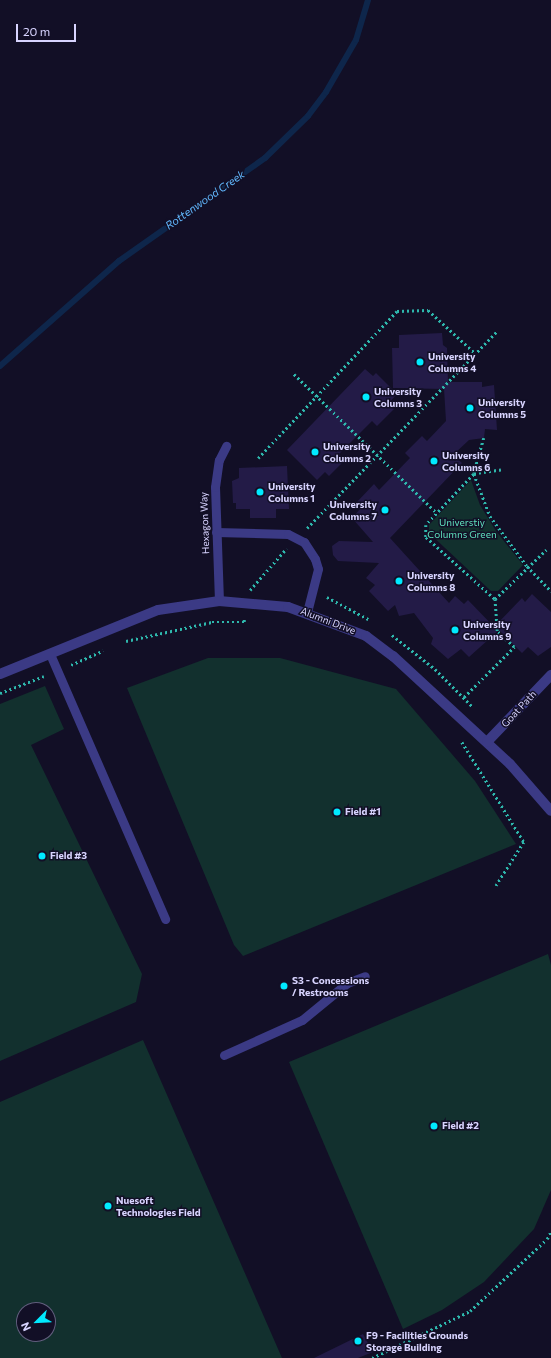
<!DOCTYPE html>
<style>
body{margin:0}
#map{position:relative;width:551px;height:1358px;overflow:hidden;background:#120f26;font-family:Commissioner,sans-serif}
div>[style]{position:absolute}
[style*='--x']{left:calc(var(--x)*1px);top:calc(var(--y)*1px);width:calc(var(--w)*1px);rotate:calc(var(--a)*1deg)}
.green>*{inset:0;background:#12302e}
.stream>*{height:6px;margin:-3px;padding:0 3px;transform-origin:3px;border-radius:3px;background:#0e264b}
.building>*{inset:0;background:#231b47}
.path>*{height:2.5px;margin-top:-1.25px;transform-origin:0;background:repeating-linear-gradient(90deg,#2eb8ad 0 2px,transparent 0 5px)}
.service>*{height:9px;margin:-4.5px;padding:0 4.5px;transform-origin:4.5px;border-radius:4.5px;background:#3b3a85}
.minor>*{height:10px;margin:-5px;padding:0 5px;transform-origin:5px;border-radius:5px;background:#3b3a85}
.dots>*{width:11px;height:11px;translate:-50% -50%;box-sizing:border-box;border:2px solid #120f26;border-radius:50%}
span{translate:-50% -50%;white-space:nowrap;text-align:center;line-height:1.15;-webkit-text-stroke:3px #120f26;paint-order:stroke}
.poi-label{font-size:10px;color:#d8d4ff;font-weight:700}
.left{translate:0 -50%;text-align:left}
.right{translate:-100% -50%;text-align:right}
.park-label{font-size:10px;color:#5ee0bd}
.street-label{font-size:10px;color:#d8d4ff}
.water-label{font-size:11px;color:#62b9ff;font-style:italic}
.north{position:absolute;left:16px;top:1302px;width:40px;height:40px;box-sizing:border-box;background:#120f26;border:1px solid #615e7d;border-radius:50%;rotate:246deg;font-size:11px;font-weight:700;line-height:16px;text-align:center;color:#d8d4ff}
.north::after{content:'';display:block;margin:auto;width:14px;height:18px;background:#00eaff;clip-path:polygon(50% 0,100% 100%,50% 72%,0 100%)}
.scale{position:absolute;left:16px;top:24px;width:60px;height:18px;box-sizing:border-box;border:2px solid #d8d4ff;border-top:0;padding-left:5px;font-size:12px;line-height:14px;white-space:nowrap;color:#d8d4ff;-webkit-text-stroke:3px #120f26;paint-order:stroke}
</style>
<div id="map">
<div class="green">
<i style="clip-path:polygon(471px 480px,480px 505px,496px 531px,523px 565px,498px 591px,491px 591px,429px 533px,429px 525px)"></i>
<i style="clip-path:polygon(208px 658px,280px 658px,396px 689px,475px 781px,516px 844px,243px 956px,234px 945px,127px 688px)"></i>
<i style="clip-path:polygon(45px 686px,64px 729px,31px 745px,142px 974px,136px 1002px,0 1061px,0 704px)"></i>
<i style="clip-path:polygon(548px 954px,551px 965px,551px 1190px,534px 1229px,484px 1282px,442px 1310px,403px 1329px,289px 1062px)"></i>
<i style="clip-path:polygon(evenodd,143px 1040px,282px 1358px,0 1358px,0 1102px,143px 1040px,24px 1310px,48px 1310px,48px 1334px,24px 1334px,24px 1310px)"></i>
</div>
<div class="stream">
<i style="--x:0;--y:366;--w:159;--a:-41.4"></i>
<i style="--x:119;--y:261;--w:179;--a:-35.2"></i>
<i style="--x:265;--y:158;--w:60;--a:-44.3"></i>
<i style="--x:308;--y:116;--w:30;--a:-53"></i>
<i style="--x:326;--y:92;--w:60;--a:-60"></i>
<i style="--x:356;--y:40;--w:42;--a:-73.3"></i>
</div>
<div class="building">
<i style="clip-path:polygon(442px 333px,443px 345px,447px 348px,448px 382px,482px 382px,482px 387px,494px 385px,497px 430px,485px 429px,484px 438px,469px 440px,453px 455px,462px 463px,390px 538px,449px 603px,455px 596px,464px 604px,468px 600px,498px 631px,469px 657px,461px 649px,448px 659px,431px 644px,433px 638px,414px 613px,399px 616px,395px 605px,388px 611px,369px 591px,375px 585px,366px 578px,379px 563px,338px 561px,333px 555px,332px 546px,339px 541px,373px 542px,352px 518px,361px 508px,356px 503px,374px 484px,379px 490px,410px 458px,405px 453px,422px 436px,427px 441px,446px 421px,444px 389px,393px 388px,392px 348px,399px 348px,399px 335px)"></i>
<i style="clip-path:polygon(365px 369px,373px 376px,376px 373px,397px 394px,388px 404px,394px 409px,377px 426px,372px 421px,339px 454px,345px 460px,329px 476px,325px 472px,317px 480px,287px 450px)"></i>
<i style="clip-path:polygon(287px 466px,289px 509px,276px 509px,276px 518px,250px 518px,250px 509px,236px 509px,236px 503px,233px 503px,232px 481px,239px 478px,239px 468px)"></i>
<i style="clip-path:polygon(532px 594px,551px 612px,551px 647px,538px 656px,528px 647px,522px 653px,495px 626px,522px 598px,525px 602px)"></i>
<i style="clip-path:polygon(363px 1334px,373px 1352px,358px 1358px,314px 1358px)"></i>
</div>
<div class="path">
<i style="--x:294;--y:374;--w:198;--a:44.2"></i>
<i style="--x:484;--y:438;--w:37;--a:106"></i>
<i style="--x:474;--y:474;--w:45;--a:69.1"></i>
<i style="--x:490;--y:516;--w:62;--a:53.5"></i>
<i style="--x:527;--y:566;--w:35;--a:46"></i>
<i style="--x:258;--y:458;--w:202;--a:-46.6"></i>
<i style="--x:397;--y:311;--w:31;--a:-2"></i>
<i style="--x:428;--y:310;--w:64;--a:42.5"></i>
<i style="--x:501;--y:470;--w:27;--a:172"></i>
<i style="--x:474;--y:474;--w:70;--a:133.3"></i>
<i style="--x:426;--y:525;--w:12;--a:90"></i>
<i style="--x:426;--y:537;--w:93;--a:41.9"></i>
<i style="--x:495;--y:599;--w:71;--a:-43.9"></i>
<i style="--x:307;--y:528;--w:274;--a:-46"></i>
<i style="--x:250;--y:590;--w:55;--a:-48.7"></i>
<i style="--x:327;--y:597;--w:47;--a:28.2"></i>
<i style="--x:392;--y:635;--w:55;--a:38.3"></i>
<i style="--x:435;--y:669;--w:52;--a:45"></i>
<i style="--x:126;--y:641;--w:88;--a:-12.5"></i>
<i style="--x:212;--y:622;--w:32;--a:0"></i>
<i style="--x:244;--y:622;--w:5;--a:-90"></i>
<i style="--x:71;--y:665;--w:35;--a:-24"></i>
<i style="--x:0;--y:693;--w:47;--a:-21.1"></i>
<i style="--x:464;--y:697;--w:71;--a:-45"></i>
<i style="--x:514;--y:647;--w:23;--a:-137"></i>
<i style="--x:497;--y:631;--w:32;--a:-94"></i>
<i style="--x:462;--y:742;--w:118;--a:58.2"></i>
<i style="--x:524;--y:842;--w:52;--a:122.5"></i>
<i style="--x:372;--y:1358;--w:109;--a:-25.6"></i>
<i style="--x:470;--y:1311;--w:105;--a:-43.1"></i>
<i style="--x:547;--y:1239;--w:9;--a:-63"></i>
</div>
<div class="service">
<i style="--x:216;--y:532;--w:72;--a:1.6"></i>
<i style="--x:288;--y:534;--w:18;--a:27"></i>
<i style="--x:304;--y:542;--w:20;--a:57"></i>
<i style="--x:315;--y:559;--w:10;--a:73"></i>
<i style="--x:318;--y:569;--w:44;--a:104.3"></i>
<i style="--x:219;--y:601;--w:114;--a:-92"></i>
<i style="--x:215;--y:487;--w:27;--a:-82"></i>
<i style="--x:219;--y:460;--w:16;--a:-63"></i>
<i style="--x:50;--y:654;--w:289;--a:66.5"></i>
<i style="--x:224;--y:1055;--w:85;--a:-24.2"></i>
<i style="--x:302;--y:1020;--w:58;--a:-39.4"></i>
<i style="--x:347;--y:983;--w:19;--a:-21"></i>
</div>
<div class="minor">
<i style="--x:0;--y:674;--w:170;--a:-22.1"></i>
<i style="--x:158;--y:610;--w:62;--a:-8.4"></i>
<i style="--x:219;--y:601;--w:69;--a:5"></i>
<i style="--x:288;--y:607;--w:83;--a:20.4"></i>
<i style="--x:366;--y:636;--w:34;--a:37"></i>
<i style="--x:393;--y:656;--w:159;--a:42.7"></i>
<i style="--x:510;--y:764;--w:62;--a:48.9"></i>
<i style="--x:487;--y:742;--w:93;--a:-46.3"></i>
</div>
<div class="dots">
<i style="left:420px;top:362px;background:#00eaff"></i>
<i style="left:366px;top:397px;background:#00eaff"></i>
<i style="left:470px;top:408px;background:#00eaff"></i>
<i style="left:315px;top:452px;background:#00eaff"></i>
<i style="left:434px;top:461px;background:#00eaff"></i>
<i style="left:260px;top:492px;background:#00eaff"></i>
<i style="left:385px;top:510px;background:#00eaff"></i>
<i style="left:399px;top:581px;background:#00eaff"></i>
<i style="left:455px;top:630px;background:#00eaff"></i>
<i style="left:337px;top:812px;background:#00eaff"></i>
<i style="left:42px;top:856px;background:#00eaff"></i>
<i style="left:284px;top:986px;background:#00eaff"></i>
<i style="left:434px;top:1126px;background:#00eaff"></i>
<i style="left:108px;top:1206px;background:#00eaff"></i>
<i style="left:358px;top:1341px;background:#00eaff"></i>
</div>
<div class="poi-label">
<span class="left" style="left:428px;top:362px">University<br>Columns 4</span>
<span class="left" style="left:374px;top:397px">University<br>Columns 3</span>
<span class="left" style="left:478px;top:408px">University<br>Columns 5</span>
<span class="left" style="left:323px;top:452px">University<br>Columns 2</span>
<span class="left" style="left:442px;top:461px">University<br>Columns 6</span>
<span class="left" style="left:268px;top:492px">University<br>Columns 1</span>
<span class="right" style="left:377px;top:510px">University<br>Columns 7</span>
<span class="left" style="left:407px;top:581px">University<br>Columns 8</span>
<span class="left" style="left:463px;top:630px">University<br>Columns 9</span>
<span class="left" style="left:345px;top:812px">Field #1</span>
<span class="left" style="left:50px;top:856px">Field #3</span>
<span class="left" style="left:292px;top:986px">S3 - Concessions<br>/ Restrooms</span>
<span class="left" style="left:442px;top:1126px">Field #2</span>
<span class="left" style="left:116px;top:1206px">Nuesoft<br>Technologies Field</span>
<span class="left" style="left:366px;top:1341px">F9 - Facilities Grounds<br>Storage Building</span>
</div>
<div class="park-label">
<span style="left:462px;top:528px">Universtiy<br>Columns Green</span>
</div>
<div class="street-label">
<span style="left:205px;top:523px;rotate:-92deg">Hexagon Way</span>
<span style="left:328px;top:621px;rotate:21deg">Alumni Drive</span>
<span style="left:519px;top:709px;rotate:-47deg">Goat Path</span>
</div>
<div class="water-label">
<span style="left:205px;top:200px;rotate:-35deg">Rottenwood Creek</span>
</div>
<div class="north">N</div>
<div class="scale">20 m</div>
</div>
